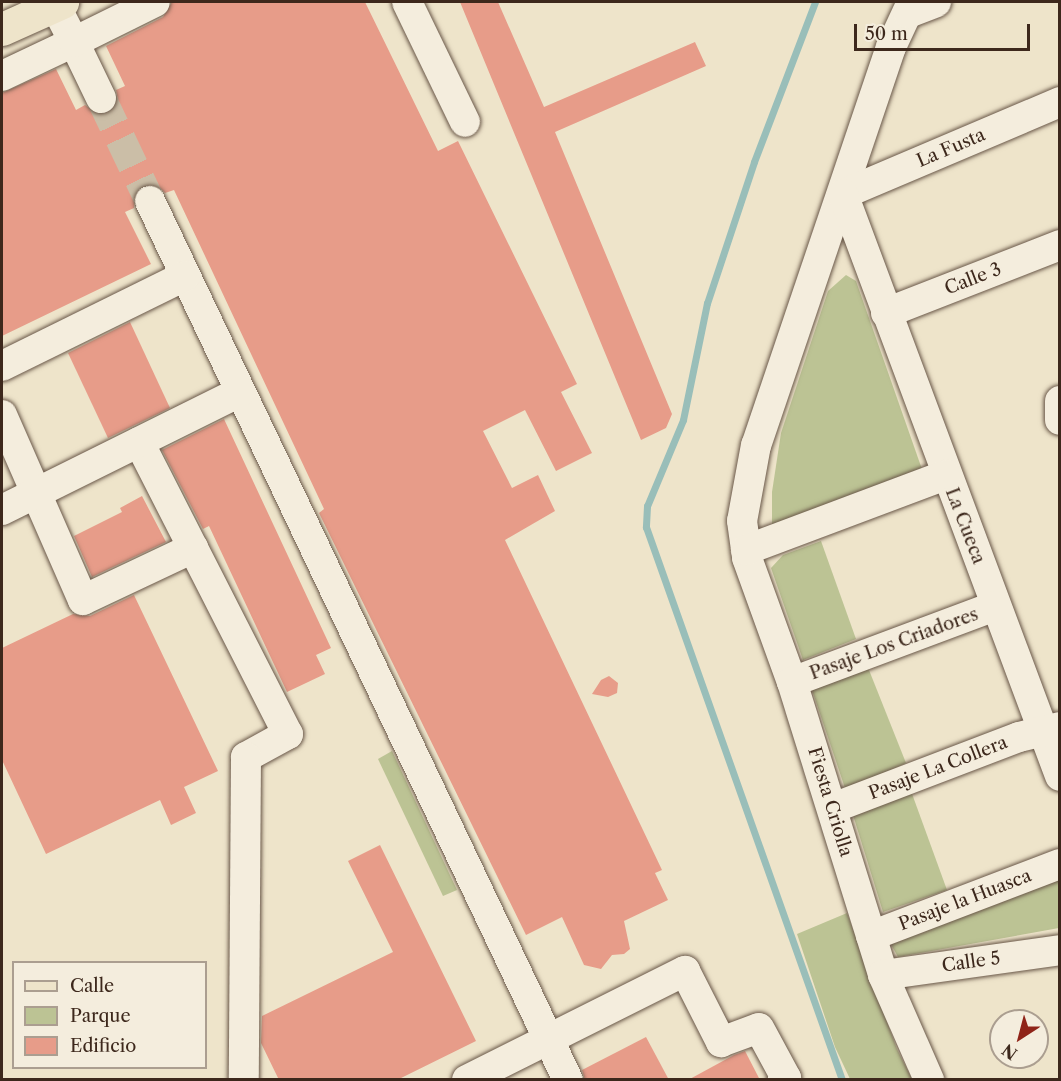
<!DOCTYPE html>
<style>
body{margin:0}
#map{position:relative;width:1061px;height:1081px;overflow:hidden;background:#eee4ca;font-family:"Libre Caslon Text",serif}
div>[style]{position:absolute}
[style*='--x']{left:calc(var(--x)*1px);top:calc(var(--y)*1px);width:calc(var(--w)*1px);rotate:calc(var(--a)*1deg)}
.green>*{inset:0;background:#bcc394}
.stream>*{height:7px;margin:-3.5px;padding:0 3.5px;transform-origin:3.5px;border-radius:3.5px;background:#99beb9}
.building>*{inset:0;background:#e79c89}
.minor-tunnel>*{height:30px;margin-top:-15px;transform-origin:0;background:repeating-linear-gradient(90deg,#cbbea7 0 30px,transparent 0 45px)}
.roads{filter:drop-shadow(0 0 2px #695748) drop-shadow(0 0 2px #695748)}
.minor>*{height:30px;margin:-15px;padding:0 15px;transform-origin:15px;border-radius:15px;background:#f4eddd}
.major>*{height:33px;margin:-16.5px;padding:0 16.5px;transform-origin:16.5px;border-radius:16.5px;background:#eee4ca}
span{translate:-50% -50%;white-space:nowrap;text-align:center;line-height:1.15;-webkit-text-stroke:4.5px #f4eddd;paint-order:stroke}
.street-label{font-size:18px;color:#3d281c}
.frame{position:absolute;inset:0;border:3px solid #3d281c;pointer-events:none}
.legend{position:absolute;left:12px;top:961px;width:195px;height:108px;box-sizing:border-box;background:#f4eddd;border:2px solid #ab9e90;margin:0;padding:8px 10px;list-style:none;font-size:18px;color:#3d281c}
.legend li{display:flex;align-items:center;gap:12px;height:30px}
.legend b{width:30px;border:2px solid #ab9e90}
.north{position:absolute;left:989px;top:1009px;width:60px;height:60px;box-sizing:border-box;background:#f4eddd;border:2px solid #ab9e90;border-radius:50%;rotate:216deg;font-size:16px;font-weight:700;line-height:24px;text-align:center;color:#3d281c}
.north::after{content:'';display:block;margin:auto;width:21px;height:27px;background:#8f2418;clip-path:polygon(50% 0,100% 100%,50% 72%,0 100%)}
.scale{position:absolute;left:854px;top:24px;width:176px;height:27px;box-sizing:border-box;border:3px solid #3d281c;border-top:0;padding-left:8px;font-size:18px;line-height:21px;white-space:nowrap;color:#3d281c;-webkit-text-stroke:4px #f4eddd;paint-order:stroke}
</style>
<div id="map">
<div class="green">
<i style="clip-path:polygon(846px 275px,856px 281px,924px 475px,772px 532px,772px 492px,781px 433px,828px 291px)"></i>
<i style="clip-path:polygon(821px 541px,856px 639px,803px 660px,771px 568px,783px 555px)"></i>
<i style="clip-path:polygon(867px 665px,906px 763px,846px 791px,811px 687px)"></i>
<i style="clip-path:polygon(392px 751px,457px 890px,443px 896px,378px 759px)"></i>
<i style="clip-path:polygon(911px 791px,947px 890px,883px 912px,853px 815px)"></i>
<i style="clip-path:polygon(1059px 880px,1059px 928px,898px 957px,888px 939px)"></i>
<i style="clip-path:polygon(847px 913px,897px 1049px,912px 1079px,850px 1079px,835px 1047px,797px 934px)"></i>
</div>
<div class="stream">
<i style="--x:815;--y:2;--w:171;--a:110.9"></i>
<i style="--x:754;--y:162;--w:149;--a:108.4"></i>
<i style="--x:707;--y:303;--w:119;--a:101.6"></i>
<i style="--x:683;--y:420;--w:93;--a:112.7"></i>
<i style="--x:647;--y:506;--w:21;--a:93"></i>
<i style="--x:646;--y:527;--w:587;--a:70.48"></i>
</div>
<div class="building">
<i style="clip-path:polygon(172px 2px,365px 2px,438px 151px,458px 141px,577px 384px,561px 392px,592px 453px,556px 471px,525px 410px,483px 431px,512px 488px,538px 475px,555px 511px,505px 540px,662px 870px,655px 873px,668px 900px,624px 921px,630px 949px,624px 954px,612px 955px,601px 969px,584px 965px,562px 917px,526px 935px,319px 513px,324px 509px,174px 190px,165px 193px,159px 187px,143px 185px,136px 192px,134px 208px,125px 212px,151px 264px,2px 336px,2px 93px,56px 69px,76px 110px,85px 105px,99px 115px,109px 113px,118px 100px,116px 90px,125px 86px,106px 46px,163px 17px)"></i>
<i style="clip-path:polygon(460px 2px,498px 2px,544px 107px,695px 42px,706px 66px,555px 132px,672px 414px,666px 428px,641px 440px)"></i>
<i style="clip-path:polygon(130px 322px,170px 408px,108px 438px,68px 353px)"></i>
<i style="clip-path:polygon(224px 419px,331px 648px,316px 655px,325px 674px,287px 692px,209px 526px,203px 529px,162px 450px)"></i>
<i style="clip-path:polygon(142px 496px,166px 542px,92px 577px,74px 536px,122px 512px,120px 508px)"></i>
<i style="clip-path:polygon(134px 595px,218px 771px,184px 787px,196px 813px,171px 825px,160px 800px,46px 854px,2px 760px,2px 648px,73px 614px,90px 616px)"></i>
<i style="clip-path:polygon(609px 676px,618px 683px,617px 693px,608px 697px,592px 694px,601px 680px)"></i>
<i style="clip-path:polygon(380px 845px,476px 1041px,397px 1080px,279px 1080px,261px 1043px,262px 1016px,393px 952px,348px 861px)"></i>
<i style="clip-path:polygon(646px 1037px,669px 1080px,585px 1080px,582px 1070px)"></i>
<i style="clip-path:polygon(745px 1051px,760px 1080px,688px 1080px,734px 1055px)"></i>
</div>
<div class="minor-tunnel">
<i style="--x:101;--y:98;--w:114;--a:64.6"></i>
</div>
<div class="roads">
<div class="minor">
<i style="--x:407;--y:2;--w:133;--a:64.2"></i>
<i style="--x:912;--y:2;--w:50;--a:115"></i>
<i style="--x:891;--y:47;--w:420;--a:108.7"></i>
<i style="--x:756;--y:445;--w:77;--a:100.4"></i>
<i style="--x:742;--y:521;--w:37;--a:82"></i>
<i style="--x:747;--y:558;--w:132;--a:70.1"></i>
<i style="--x:792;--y:682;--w:307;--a:72.7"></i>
<i style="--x:883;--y:975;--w:115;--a:66.3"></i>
<i style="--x:908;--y:13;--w:30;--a:-21"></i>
<i style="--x:2;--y:76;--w:80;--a:-25.3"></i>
<i style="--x:74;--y:42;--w:42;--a:-117.2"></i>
<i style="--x:101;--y:98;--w:62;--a:-115.7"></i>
<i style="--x:74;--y:42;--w:90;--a:-26.3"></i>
<i style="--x:1060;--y:102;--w:236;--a:157"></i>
<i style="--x:843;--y:194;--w:621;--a:69.55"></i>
<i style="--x:150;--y:201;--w:973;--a:64.57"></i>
<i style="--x:886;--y:313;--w:187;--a:-21.3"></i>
<i style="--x:2;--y:366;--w:204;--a:-26.2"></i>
<i style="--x:1060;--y:401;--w:19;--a:90"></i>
<i style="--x:2;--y:415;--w:202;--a:66.4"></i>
<i style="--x:83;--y:600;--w:122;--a:-25.3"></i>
<i style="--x:139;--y:442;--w:328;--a:63"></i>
<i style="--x:288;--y:734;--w:48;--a:151.3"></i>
<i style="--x:246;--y:757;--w:323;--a:90.4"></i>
<i style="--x:2;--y:510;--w:266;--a:-26.4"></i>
<i style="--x:746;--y:550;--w:214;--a:-20.6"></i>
<i style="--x:792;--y:682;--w:217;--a:-20.5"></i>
<i style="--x:833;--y:808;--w:199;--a:-20.9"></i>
<i style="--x:1019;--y:737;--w:42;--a:-13.7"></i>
<i style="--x:871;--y:936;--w:202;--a:-20.9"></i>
<i style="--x:883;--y:975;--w:179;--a:-8"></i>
<i style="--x:467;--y:1080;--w:244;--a:-26.6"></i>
<i style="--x:685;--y:971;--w:80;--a:63.1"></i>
<i style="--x:721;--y:1042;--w:40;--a:-20.2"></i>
<i style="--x:759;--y:1028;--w:57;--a:61.6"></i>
<i style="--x:786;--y:1078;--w:4;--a:146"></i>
</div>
<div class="major">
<i style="--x:2;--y:29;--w:66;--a:-24.2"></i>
</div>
</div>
<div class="street-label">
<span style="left:951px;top:148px;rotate:-23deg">La Fusta</span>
<span style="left:973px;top:279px;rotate:-21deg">Calle 3</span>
<span style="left:965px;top:526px;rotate:69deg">La Cueca</span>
<span style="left:894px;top:644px;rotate:-20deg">Pasaje Los Criadores</span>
<span style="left:938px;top:768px;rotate:-21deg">Pasaje La Collera</span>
<span style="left:830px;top:802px;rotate:73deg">Fiesta Criolla</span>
<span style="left:965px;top:900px;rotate:-21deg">Pasaje la Huasca</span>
<span style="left:971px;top:962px;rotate:-8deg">Calle 5</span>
</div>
<div class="frame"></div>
<ul class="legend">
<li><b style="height:8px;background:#eee4ca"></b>Calle</li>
<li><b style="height:16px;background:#bcc394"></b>Parque</li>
<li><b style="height:16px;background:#e79c89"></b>Edificio</li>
</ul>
<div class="north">N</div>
<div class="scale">50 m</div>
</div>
